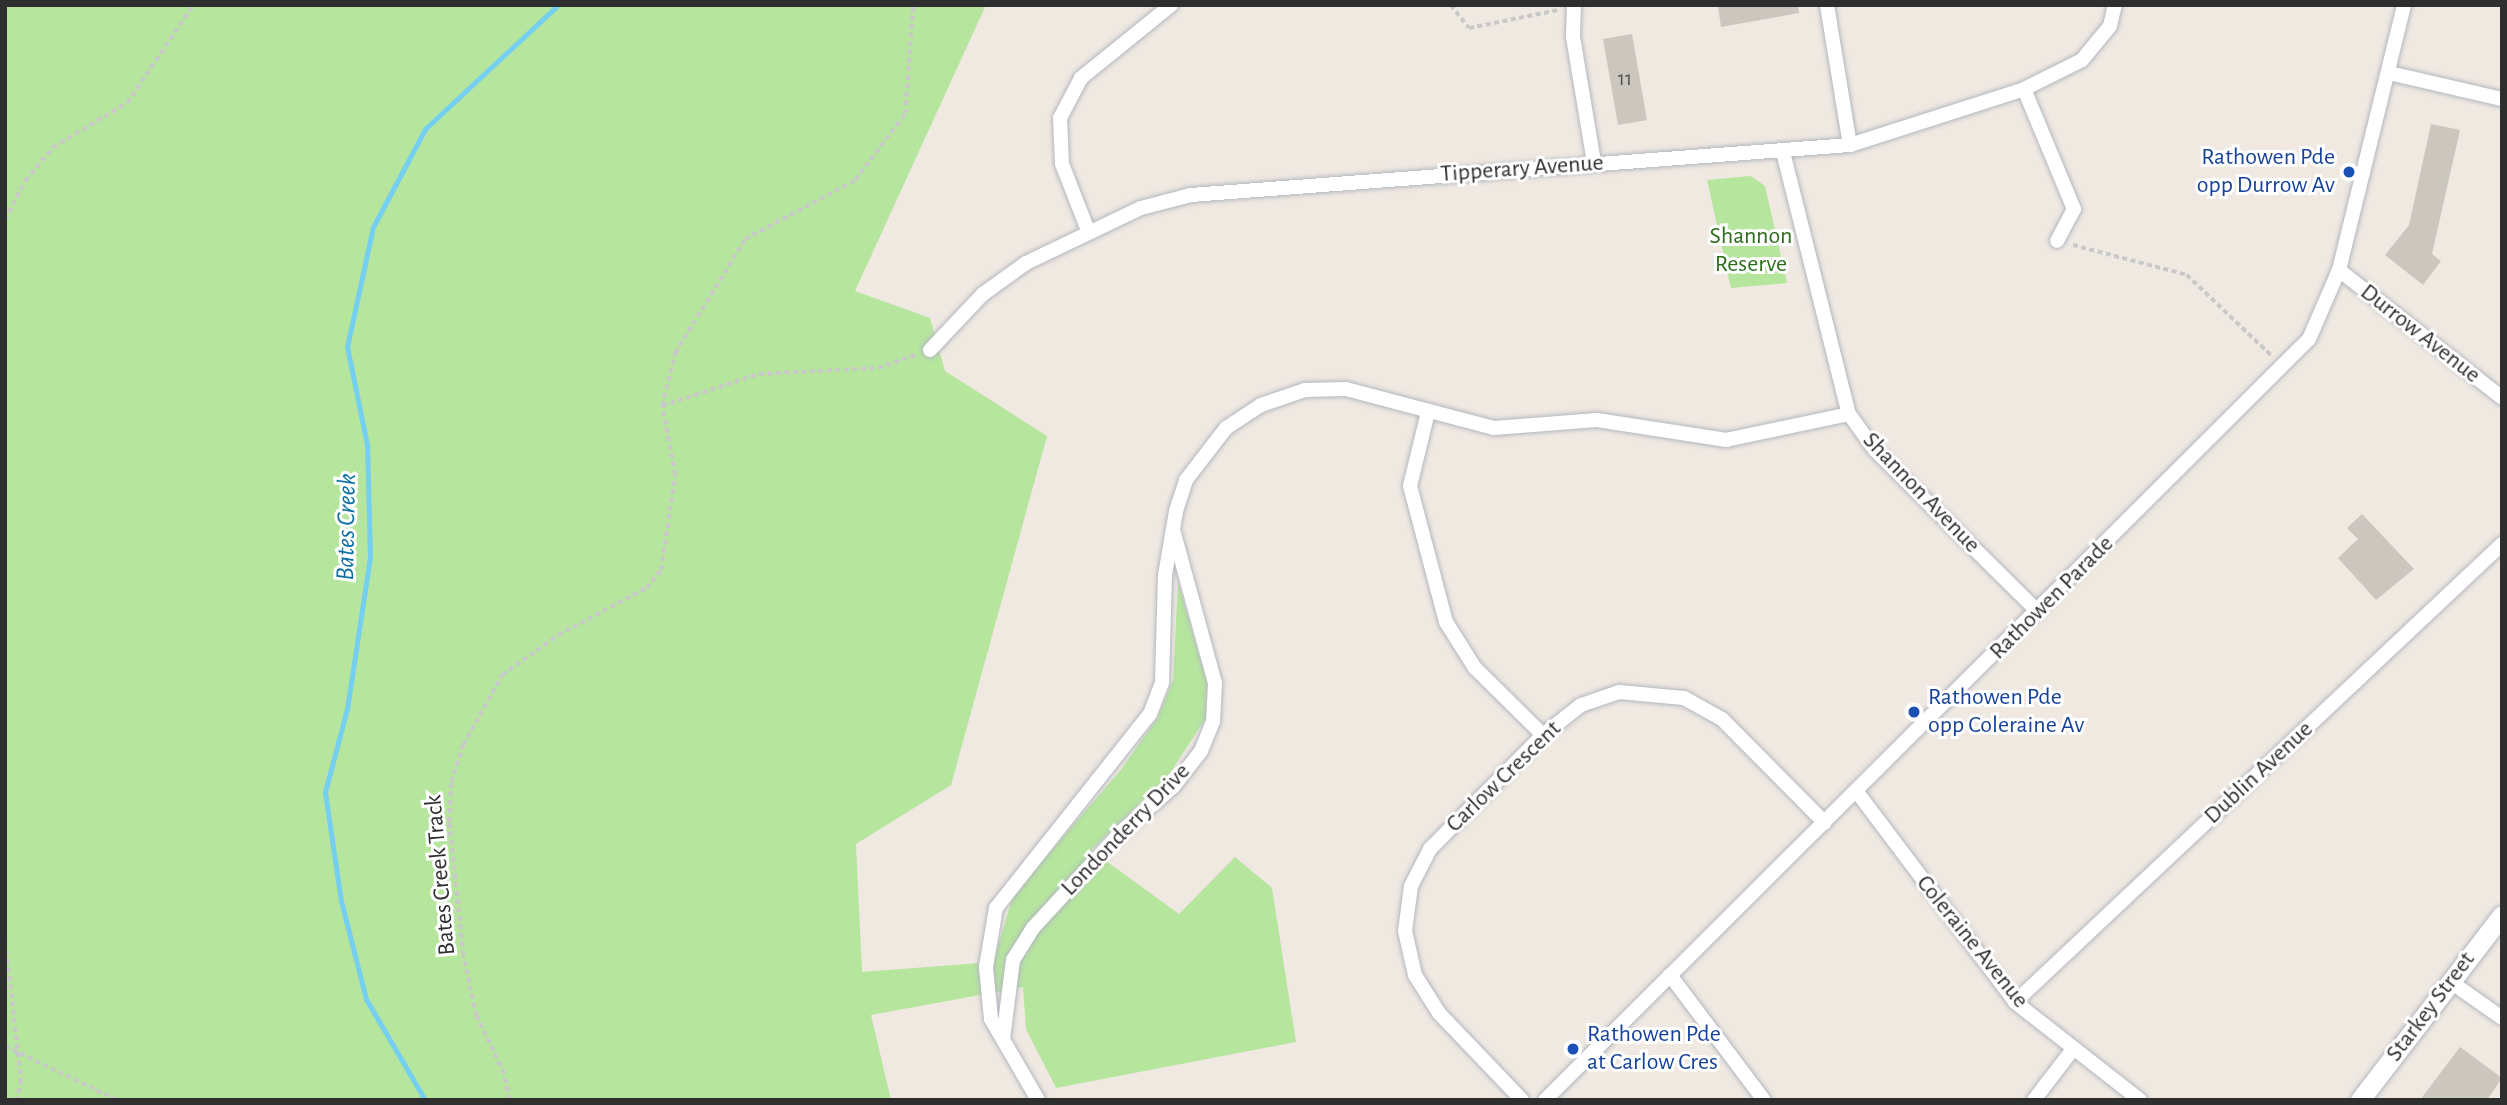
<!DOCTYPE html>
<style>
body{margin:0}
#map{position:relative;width:2507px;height:1105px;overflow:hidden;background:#efe9e1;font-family:"Alegreya Sans",sans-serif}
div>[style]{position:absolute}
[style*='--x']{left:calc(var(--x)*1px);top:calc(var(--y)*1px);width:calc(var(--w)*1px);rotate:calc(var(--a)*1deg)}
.green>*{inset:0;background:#b6e59e}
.stream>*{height:5px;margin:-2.5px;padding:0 2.5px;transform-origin:2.5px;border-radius:2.5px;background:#75cff0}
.building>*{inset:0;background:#cbc7bf}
.path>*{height:3.5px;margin-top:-1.75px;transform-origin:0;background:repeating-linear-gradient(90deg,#c9c9c9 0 5px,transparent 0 8.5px)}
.roads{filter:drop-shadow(0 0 2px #b4b7c1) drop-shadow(0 0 2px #b4b7c1)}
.minor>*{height:14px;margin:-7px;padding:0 7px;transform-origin:7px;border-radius:7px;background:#fff}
.tertiary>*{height:19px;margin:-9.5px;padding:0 9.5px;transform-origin:9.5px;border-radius:9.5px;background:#fff}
.dots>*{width:19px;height:19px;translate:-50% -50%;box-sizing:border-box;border:4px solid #fff;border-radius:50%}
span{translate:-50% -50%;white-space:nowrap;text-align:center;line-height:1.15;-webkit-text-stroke:6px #fff;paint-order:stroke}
.number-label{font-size:21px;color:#555452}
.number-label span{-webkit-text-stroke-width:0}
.transit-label{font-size:24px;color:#164399}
.right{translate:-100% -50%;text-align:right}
.left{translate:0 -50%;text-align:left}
.street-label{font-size:24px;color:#2e2e2e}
.park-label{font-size:24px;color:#2c6e1b}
.water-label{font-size:26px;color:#0d6fa3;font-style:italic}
.frame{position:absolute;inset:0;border:7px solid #2e2e2e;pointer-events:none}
</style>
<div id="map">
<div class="green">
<i style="clip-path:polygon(5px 5px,986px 5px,855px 291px,930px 318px,945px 371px,1047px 436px,951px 785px,856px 844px,862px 972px,993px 962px,1014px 893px,1120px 771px,1158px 717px,1173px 680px,1178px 582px,1207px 682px,1206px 718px,1168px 776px,1091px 850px,1179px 914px,1235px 857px,1272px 888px,1296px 1042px,1056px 1088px,1026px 1029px,1023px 987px,871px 1015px,891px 1100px,5px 1100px)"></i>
<i style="clip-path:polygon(1751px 176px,1765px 186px,1787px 283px,1731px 288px,1707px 180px)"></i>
</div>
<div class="stream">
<i style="--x:425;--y:1100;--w:117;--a:-120.3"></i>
<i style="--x:366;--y:999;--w:101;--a:-104.3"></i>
<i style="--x:341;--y:901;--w:110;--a:-98.4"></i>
<i style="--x:325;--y:792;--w:86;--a:-75.2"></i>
<i style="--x:347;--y:709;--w:154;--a:-81.4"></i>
<i style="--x:370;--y:557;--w:112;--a:-91.5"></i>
<i style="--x:367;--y:445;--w:100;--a:-101.5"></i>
<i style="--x:347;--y:347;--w:123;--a:-77.8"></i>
<i style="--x:373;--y:227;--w:111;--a:-62"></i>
<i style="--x:425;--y:129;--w:182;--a:-43"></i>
</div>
<div class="building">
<i style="clip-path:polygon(1798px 5px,1799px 13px,1721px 27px,1718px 7px)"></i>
<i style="clip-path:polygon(1632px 34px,1647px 120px,1618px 125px,1603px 39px)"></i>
<i style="clip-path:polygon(2431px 124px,2460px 130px,2432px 254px,2441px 261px,2423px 285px,2385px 255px,2409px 225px)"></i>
<i style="clip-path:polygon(2362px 514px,2414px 569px,2376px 600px,2338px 558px,2358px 539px,2347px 528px)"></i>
<i style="clip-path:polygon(2460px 1047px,2502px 1078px,2487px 1100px,2420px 1100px)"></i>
</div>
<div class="path">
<i style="--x:1451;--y:5;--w:29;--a:52"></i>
<i style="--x:1469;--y:28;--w:91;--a:-11.4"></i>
<i style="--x:5;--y:220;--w:44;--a:-62.9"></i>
<i style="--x:25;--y:181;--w:44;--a:-50.5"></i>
<i style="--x:53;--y:147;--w:86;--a:-30.7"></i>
<i style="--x:127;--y:103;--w:118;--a:-56"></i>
<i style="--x:2073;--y:245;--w:118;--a:14.7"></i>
<i style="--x:2187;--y:275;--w:116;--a:43.6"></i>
<i style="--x:662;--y:406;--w:102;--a:-18.3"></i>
<i style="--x:759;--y:374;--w:119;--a:-2.9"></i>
<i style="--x:878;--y:368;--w:42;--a:-19.3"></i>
<i style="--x:5;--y:934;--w:147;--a:83.7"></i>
<i style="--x:21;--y:1080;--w:20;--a:99"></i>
<i style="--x:5;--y:1046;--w:124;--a:25.7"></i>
<i style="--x:509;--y:1100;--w:26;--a:-101"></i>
<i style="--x:504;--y:1074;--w:64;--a:-115.8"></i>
<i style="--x:476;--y:1016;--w:62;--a:-102"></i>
<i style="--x:463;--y:955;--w:134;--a:-96"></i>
<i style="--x:449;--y:822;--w:40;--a:-87.1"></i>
<i style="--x:451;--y:782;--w:39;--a:-72"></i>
<i style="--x:463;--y:745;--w:80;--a:-60.9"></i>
<i style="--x:502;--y:675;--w:69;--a:-35.5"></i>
<i style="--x:558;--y:635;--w:100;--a:-28.1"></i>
<i style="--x:646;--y:588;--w:23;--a:-50"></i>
<i style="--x:661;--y:570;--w:96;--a:-81.6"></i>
<i style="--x:675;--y:475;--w:70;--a:-100.7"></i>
<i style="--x:662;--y:406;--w:55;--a:-76.2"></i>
<i style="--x:675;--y:353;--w:134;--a:-58.4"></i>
<i style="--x:745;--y:239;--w:125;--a:-28.2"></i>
<i style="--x:855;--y:180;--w:83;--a:-52.9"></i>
<i style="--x:905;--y:114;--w:109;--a:-85.8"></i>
</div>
<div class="roads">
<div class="minor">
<i style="--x:1574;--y:5;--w:32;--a:92"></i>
<i style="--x:1573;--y:37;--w:128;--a:80.5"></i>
<i style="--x:1827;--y:5;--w:142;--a:80.7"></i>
<i style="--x:2389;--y:73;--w:116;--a:13"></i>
<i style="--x:2024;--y:89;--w:130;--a:67.4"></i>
<i style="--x:2074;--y:209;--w:36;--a:118"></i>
<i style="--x:1783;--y:152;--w:270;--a:75.9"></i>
<i style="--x:1849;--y:414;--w:44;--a:54.2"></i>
<i style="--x:1875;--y:450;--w:230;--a:44.8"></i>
<i style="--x:1087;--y:228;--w:69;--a:-111.3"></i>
<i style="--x:1062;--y:164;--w:46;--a:-92.5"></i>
<i style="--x:1060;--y:118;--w:45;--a:-62.3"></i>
<i style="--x:1081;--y:78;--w:116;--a:-39"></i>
<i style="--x:2339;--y:270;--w:207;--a:38.1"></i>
<i style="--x:930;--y:350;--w:77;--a:-46.6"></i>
<i style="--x:983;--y:294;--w:53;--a:-35.8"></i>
<i style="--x:1026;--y:263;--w:127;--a:-25.6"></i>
<i style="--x:1141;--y:208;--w:52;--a:-14.6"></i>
<i style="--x:1191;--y:195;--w:661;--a:-4.34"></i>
<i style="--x:1850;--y:145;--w:183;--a:-17.8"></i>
<i style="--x:2024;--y:89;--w:65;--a:-26.6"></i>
<i style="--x:2082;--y:60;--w:44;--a:-50.5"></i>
<i style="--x:2110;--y:26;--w:22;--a:-77"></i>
<i style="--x:1428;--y:412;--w:76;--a:103.7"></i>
<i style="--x:1410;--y:486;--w:141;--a:75.2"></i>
<i style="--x:1446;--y:622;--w:54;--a:57.8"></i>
<i style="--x:1475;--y:668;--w:95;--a:44.6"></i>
<i style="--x:1857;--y:792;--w:263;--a:53"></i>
<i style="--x:2015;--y:1002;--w:159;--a:38.1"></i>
<i style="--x:1670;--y:975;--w:156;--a:53.1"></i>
<i style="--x:2451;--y:982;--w:62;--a:35.2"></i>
<i style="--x:2015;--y:1002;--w:669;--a:-43.24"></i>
<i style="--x:1003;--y:1039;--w:80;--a:-82.8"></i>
<i style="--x:1013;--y:960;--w:38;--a:-58"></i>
<i style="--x:1033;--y:928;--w:130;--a:-47.5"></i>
<i style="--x:1121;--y:832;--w:69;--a:-40.9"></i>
<i style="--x:1173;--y:787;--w:46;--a:-52.1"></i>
<i style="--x:1201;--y:751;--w:31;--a:-68"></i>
<i style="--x:1213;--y:722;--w:39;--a:-87"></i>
<i style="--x:1215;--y:683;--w:156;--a:-105.3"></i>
<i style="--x:1038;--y:1100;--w:94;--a:-120.1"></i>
<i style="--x:991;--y:1019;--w:52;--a:-95.5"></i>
<i style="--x:986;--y:967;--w:60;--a:-80.4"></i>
<i style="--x:996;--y:908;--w:248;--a:-51.6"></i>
<i style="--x:1150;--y:714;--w:34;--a:-69"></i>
<i style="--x:1162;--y:682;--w:107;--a:-88.4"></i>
<i style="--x:1165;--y:575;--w:65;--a:-80.2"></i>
<i style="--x:1176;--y:511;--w:33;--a:-72"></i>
<i style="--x:1186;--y:480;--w:66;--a:-52.4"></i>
<i style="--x:1226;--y:428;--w:42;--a:-33.3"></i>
<i style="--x:1261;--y:405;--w:46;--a:-18.8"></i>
<i style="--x:1305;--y:390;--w:41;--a:-1.4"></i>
<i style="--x:1346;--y:389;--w:153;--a:14.8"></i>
<i style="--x:1494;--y:428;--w:103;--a:-4.4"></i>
<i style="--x:1597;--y:420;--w:131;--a:8.8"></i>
<i style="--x:1726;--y:440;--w:126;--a:-11.9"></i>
<i style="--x:1522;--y:1100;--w:120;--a:-133.7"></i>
<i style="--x:1439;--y:1013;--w:45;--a:-122.3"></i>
<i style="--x:1415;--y:975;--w:45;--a:-102.8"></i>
<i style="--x:1405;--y:931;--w:45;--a:-82.4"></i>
<i style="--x:1411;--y:886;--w:42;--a:-62.8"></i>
<i style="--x:1430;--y:849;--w:161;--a:-45.3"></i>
<i style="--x:1543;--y:735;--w:48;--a:-38.3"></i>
<i style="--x:1581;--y:705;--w:40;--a:-18.9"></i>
<i style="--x:1619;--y:692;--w:65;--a:5.3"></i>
<i style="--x:1684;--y:698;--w:43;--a:28.9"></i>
<i style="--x:1722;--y:719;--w:146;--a:45.3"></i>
<i style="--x:1545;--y:1100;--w:1078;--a:-44.89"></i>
<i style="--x:2309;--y:339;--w:75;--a:-66.5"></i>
<i style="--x:2339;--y:270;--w:273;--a:-76.2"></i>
<i style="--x:2034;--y:1100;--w:64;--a:-52.6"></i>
</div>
<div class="tertiary">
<i style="--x:2360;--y:1100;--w:233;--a:-52.5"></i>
</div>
</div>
<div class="dots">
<i style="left:2349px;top:172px;background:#1a4fb4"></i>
<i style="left:1914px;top:712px;background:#1a4fb4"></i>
<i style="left:1573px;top:1049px;background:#1a4fb4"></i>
</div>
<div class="number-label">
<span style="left:1625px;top:79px">11</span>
</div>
<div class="transit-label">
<span class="right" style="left:2335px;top:172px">Rathowen Pde<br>opp Durrow Av</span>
<span class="left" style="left:1928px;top:712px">Rathowen Pde<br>opp Coleraine Av</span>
<span class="left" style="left:1587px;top:1049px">Rathowen Pde<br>at Carlow Cres</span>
</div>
<div class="street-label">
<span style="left:1522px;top:169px;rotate:-4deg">Tipperary Avenue</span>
<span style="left:2420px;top:334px;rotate:38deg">Durrow Avenue</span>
<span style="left:1921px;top:493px;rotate:46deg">Shannon Avenue</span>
<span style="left:2052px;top:598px;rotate:-45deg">Rathowen Parade</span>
<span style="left:2259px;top:773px;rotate:-43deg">Dublin Avenue</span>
<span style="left:1504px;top:777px;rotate:-44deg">Carlow Crescent</span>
<span style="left:1126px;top:830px;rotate:-46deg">Londonderry Drive</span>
<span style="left:441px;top:875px;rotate:-95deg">Bates Creek Track</span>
<span style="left:1972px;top:942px;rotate:51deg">Coleraine Avenue</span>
<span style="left:2431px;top:1007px;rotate:-53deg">Starkey Street</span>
</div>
<div class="park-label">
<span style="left:1751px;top:251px">Shannon<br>Reserve</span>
</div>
<div class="water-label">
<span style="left:347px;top:527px;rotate:-89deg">Bates Creek</span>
</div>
<div class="frame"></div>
</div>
